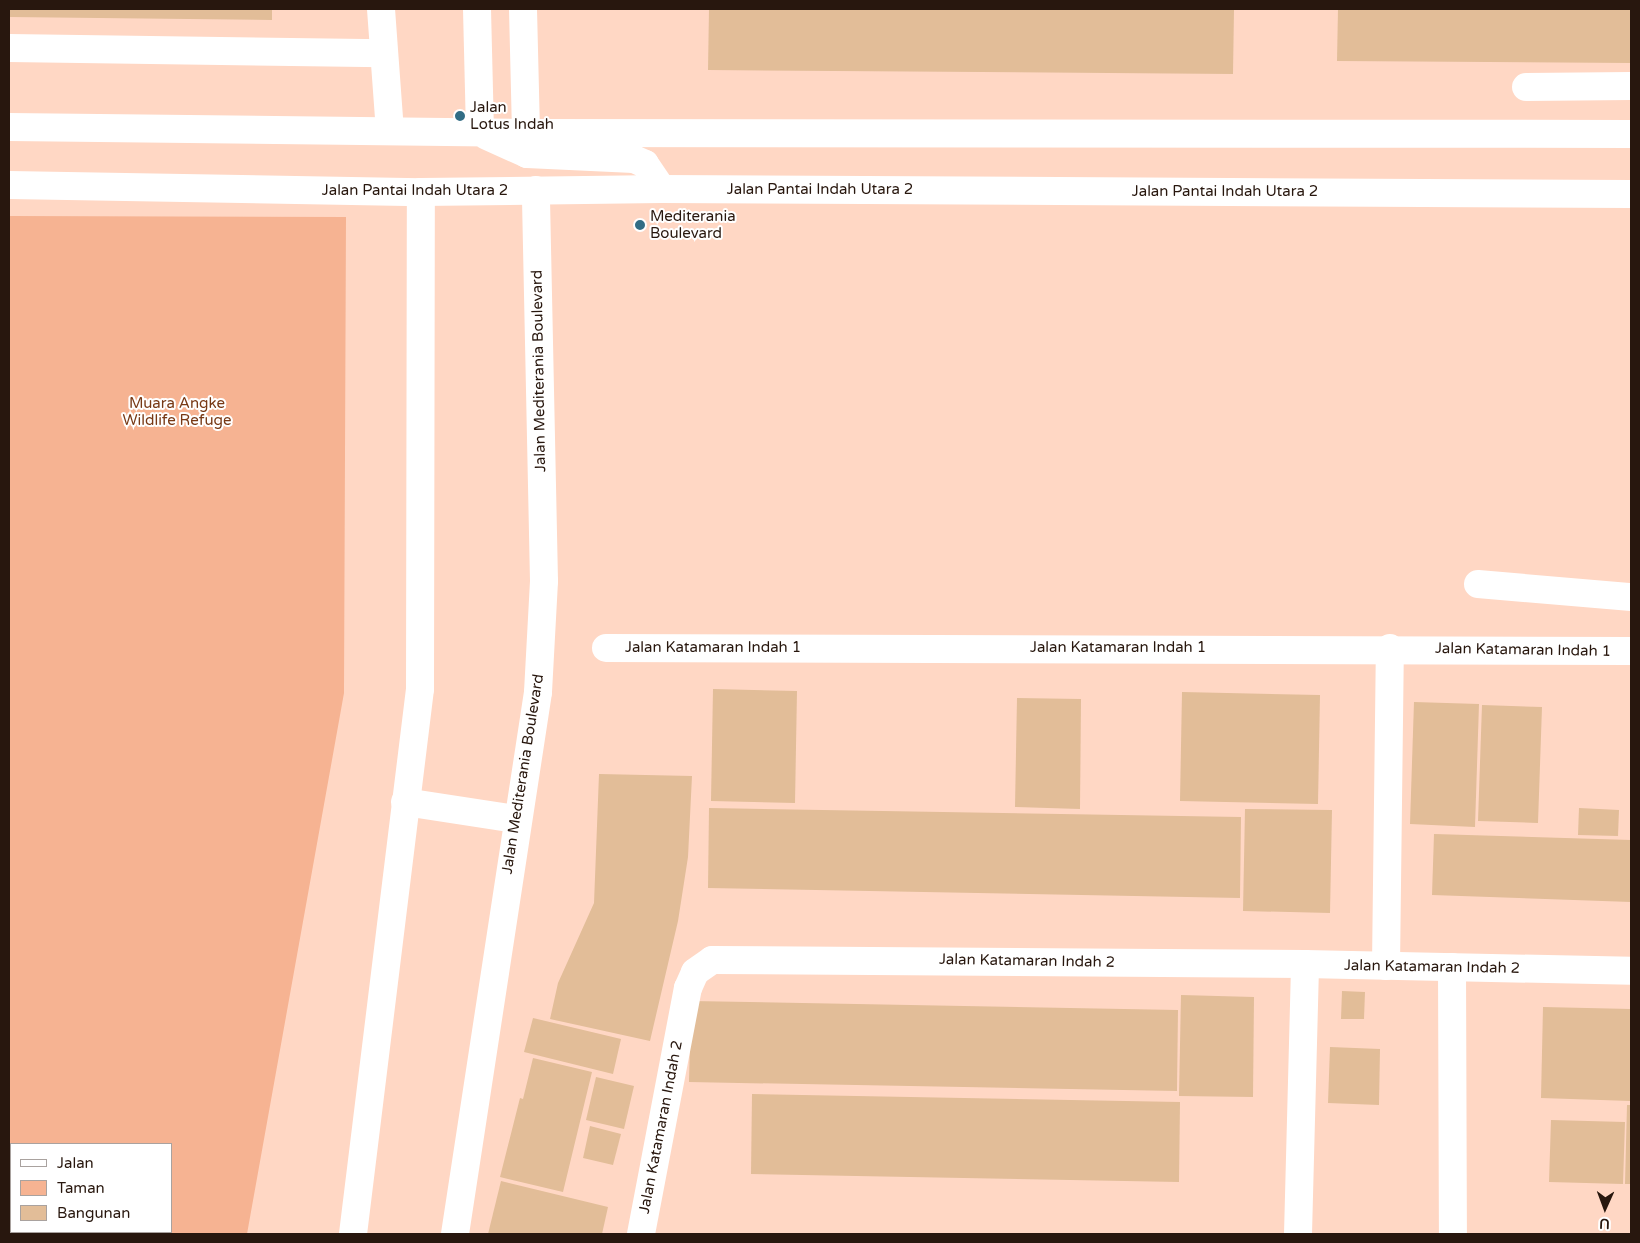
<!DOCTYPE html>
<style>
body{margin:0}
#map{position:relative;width:1640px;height:1243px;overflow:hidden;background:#ffd7c4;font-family:"Varela Round",sans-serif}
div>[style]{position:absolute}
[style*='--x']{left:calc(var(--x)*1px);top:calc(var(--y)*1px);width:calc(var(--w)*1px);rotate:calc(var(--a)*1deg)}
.green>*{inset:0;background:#f6b392}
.building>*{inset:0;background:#e2bd98}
.minor>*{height:28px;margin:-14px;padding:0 14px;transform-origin:14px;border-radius:14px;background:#fff}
.dots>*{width:14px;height:14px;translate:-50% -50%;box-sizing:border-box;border:2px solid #fff;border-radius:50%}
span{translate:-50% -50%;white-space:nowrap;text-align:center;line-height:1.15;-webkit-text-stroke:4px #fff;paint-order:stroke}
.poi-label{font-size:15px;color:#28170e}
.left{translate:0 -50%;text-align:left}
.street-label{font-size:15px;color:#28170e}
.park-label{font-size:15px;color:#783915}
.frame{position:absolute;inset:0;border:10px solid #28170e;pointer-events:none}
.legend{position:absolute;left:10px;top:1143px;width:162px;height:90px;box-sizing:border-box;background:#fff;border:1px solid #a9a29f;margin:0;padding:6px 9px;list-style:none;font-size:15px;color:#28170e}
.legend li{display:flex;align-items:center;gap:10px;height:25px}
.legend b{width:25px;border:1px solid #a9a29f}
.north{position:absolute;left:1580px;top:1183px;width:50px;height:50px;-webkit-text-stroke:4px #fff;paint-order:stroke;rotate:182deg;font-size:14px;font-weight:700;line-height:20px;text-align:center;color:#28170e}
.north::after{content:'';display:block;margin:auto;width:18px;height:22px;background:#28170e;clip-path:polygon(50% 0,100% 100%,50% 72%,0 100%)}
</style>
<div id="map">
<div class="green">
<i style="clip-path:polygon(evenodd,9px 216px,346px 217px,344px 693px,247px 1234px,9px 1234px,9px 216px,11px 1144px,171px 1144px,171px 1232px,11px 1232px,11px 1144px)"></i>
</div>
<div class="building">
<i style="clip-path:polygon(9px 9px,272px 9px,272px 20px,9px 17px)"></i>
<i style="clip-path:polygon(709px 9px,1234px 9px,1233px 74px,708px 70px)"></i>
<i style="clip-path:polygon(1338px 9px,1631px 9px,1631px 63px,1337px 61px)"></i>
<i style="clip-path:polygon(713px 689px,797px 691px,795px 803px,711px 801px)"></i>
<i style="clip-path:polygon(1182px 692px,1320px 695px,1318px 804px,1180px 801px)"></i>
<i style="clip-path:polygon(1017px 698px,1081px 699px,1080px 809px,1015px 807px)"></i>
<i style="clip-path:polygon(1414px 702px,1479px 704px,1475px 827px,1410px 824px)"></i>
<i style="clip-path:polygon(1482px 705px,1542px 707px,1538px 823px,1478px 821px)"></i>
<i style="clip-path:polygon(599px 774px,692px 776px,688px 857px,678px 921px,650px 1041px,550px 1019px,558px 983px,594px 903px)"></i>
<i style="clip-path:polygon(709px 808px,1241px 817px,1240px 898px,708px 888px)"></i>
<i style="clip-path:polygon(1579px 808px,1619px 810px,1618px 836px,1578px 835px)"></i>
<i style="clip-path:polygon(1245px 809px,1332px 810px,1330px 913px,1243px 911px)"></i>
<i style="clip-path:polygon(1434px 834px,1631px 840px,1631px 902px,1432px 895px)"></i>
<i style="clip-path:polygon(1342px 991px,1365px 992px,1364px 1019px,1341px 1019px)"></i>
<i style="clip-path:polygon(1181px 995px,1254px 997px,1253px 1097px,1179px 1096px)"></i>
<i style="clip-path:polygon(691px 1001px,1178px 1010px,1177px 1091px,689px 1082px)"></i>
<i style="clip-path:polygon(1543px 1007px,1631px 1009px,1631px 1101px,1541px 1098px)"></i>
<i style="clip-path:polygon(533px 1018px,621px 1039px,613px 1074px,524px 1052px)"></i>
<i style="clip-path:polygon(1330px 1047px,1380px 1049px,1379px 1105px,1328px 1103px)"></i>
<i style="clip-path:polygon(533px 1058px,592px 1072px,563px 1192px,500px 1177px,520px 1098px,523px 1099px)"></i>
<i style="clip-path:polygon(596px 1077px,634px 1086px,624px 1129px,586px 1120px)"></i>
<i style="clip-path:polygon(752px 1094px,1180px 1102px,1179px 1182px,751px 1174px)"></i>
<i style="clip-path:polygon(1627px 1105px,1631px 1105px,1631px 1184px,1625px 1184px)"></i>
<i style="clip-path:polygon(1551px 1120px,1625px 1122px,1623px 1184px,1549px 1182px)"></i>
<i style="clip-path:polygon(590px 1126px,621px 1134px,613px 1165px,583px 1158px)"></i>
<i style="clip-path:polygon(501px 1181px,608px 1207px,602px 1234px,488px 1234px)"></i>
</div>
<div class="minor">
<i style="--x:381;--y:9;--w:122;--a:85.8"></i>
<i style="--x:477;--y:9;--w:123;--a:88.6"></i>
<i style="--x:523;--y:9;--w:124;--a:88.6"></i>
<i style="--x:9;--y:48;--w:375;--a:0.8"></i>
<i style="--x:1526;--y:87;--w:105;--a:-0.5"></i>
<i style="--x:9;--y:127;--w:517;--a:0.66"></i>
<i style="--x:526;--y:133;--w:1105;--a:0.05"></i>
<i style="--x:487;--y:136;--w:44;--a:24.2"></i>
<i style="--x:527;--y:154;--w:107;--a:2.7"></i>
<i style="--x:634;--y:159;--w:12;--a:24"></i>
<i style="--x:645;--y:164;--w:30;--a:56"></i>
<i style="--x:9;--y:185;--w:412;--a:1"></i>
<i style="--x:421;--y:192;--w:241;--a:-0.7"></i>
<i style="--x:662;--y:189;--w:969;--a:0.3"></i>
<i style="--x:1478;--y:584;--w:154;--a:4.9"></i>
<i style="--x:606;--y:648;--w:1025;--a:0.17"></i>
<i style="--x:405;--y:802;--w:112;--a:8.7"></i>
<i style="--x:1386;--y:966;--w:318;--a:-89.3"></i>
<i style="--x:1452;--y:967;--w:267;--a:89.8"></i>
<i style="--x:353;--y:1234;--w:549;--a:-82.99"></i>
<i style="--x:420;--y:689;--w:497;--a:-89.9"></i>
<i style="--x:455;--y:1234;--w:548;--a:-81.29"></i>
<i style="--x:538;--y:692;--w:111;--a:-86.9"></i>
<i style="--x:544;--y:581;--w:391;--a:-91.2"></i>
<i style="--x:641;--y:1234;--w:250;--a:-79.2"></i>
<i style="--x:688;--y:988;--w:17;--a:-66"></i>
<i style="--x:695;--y:972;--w:21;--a:-35"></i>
<i style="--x:712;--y:960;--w:593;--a:0.39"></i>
<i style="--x:1305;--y:964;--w:326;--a:1.2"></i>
<i style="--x:1298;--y:1234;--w:270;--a:-88.5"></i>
</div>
<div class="dots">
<i style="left:460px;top:116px;background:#326d85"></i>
<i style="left:640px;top:225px;background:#326d85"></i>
</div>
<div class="poi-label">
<span class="left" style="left:470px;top:116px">Jalan<br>Lotus Indah</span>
<span class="left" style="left:650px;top:225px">Mediterania<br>Boulevard</span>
</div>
<div class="street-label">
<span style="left:820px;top:190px">Jalan Pantai Indah Utara 2</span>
<span style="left:415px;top:191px">Jalan Pantai Indah Utara 2</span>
<span style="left:1225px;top:192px">Jalan Pantai Indah Utara 2</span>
<span style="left:539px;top:371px;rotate:-91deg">Jalan Mediterania Boulevard</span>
<span style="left:713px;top:648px">Jalan Katamaran Indah 1</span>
<span style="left:1118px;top:648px">Jalan Katamaran Indah 1</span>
<span style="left:1523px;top:650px;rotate:1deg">Jalan Katamaran Indah 1</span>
<span style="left:523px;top:774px;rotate:-81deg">Jalan Mediterania Boulevard</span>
<span style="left:1027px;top:961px;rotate:1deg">Jalan Katamaran Indah 2</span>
<span style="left:1432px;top:967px;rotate:1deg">Jalan Katamaran Indah 2</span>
<span style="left:661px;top:1127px;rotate:-79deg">Jalan Katamaran Indah 2</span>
</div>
<div class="park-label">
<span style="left:177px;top:412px">Muara Angke<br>Wildlife Refuge</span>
</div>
<div class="frame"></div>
<ul class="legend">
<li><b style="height:6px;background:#fff"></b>Jalan</li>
<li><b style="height:14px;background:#f6b392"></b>Taman</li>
<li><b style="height:14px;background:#e2bd98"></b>Bangunan</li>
</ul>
<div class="north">U</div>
</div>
